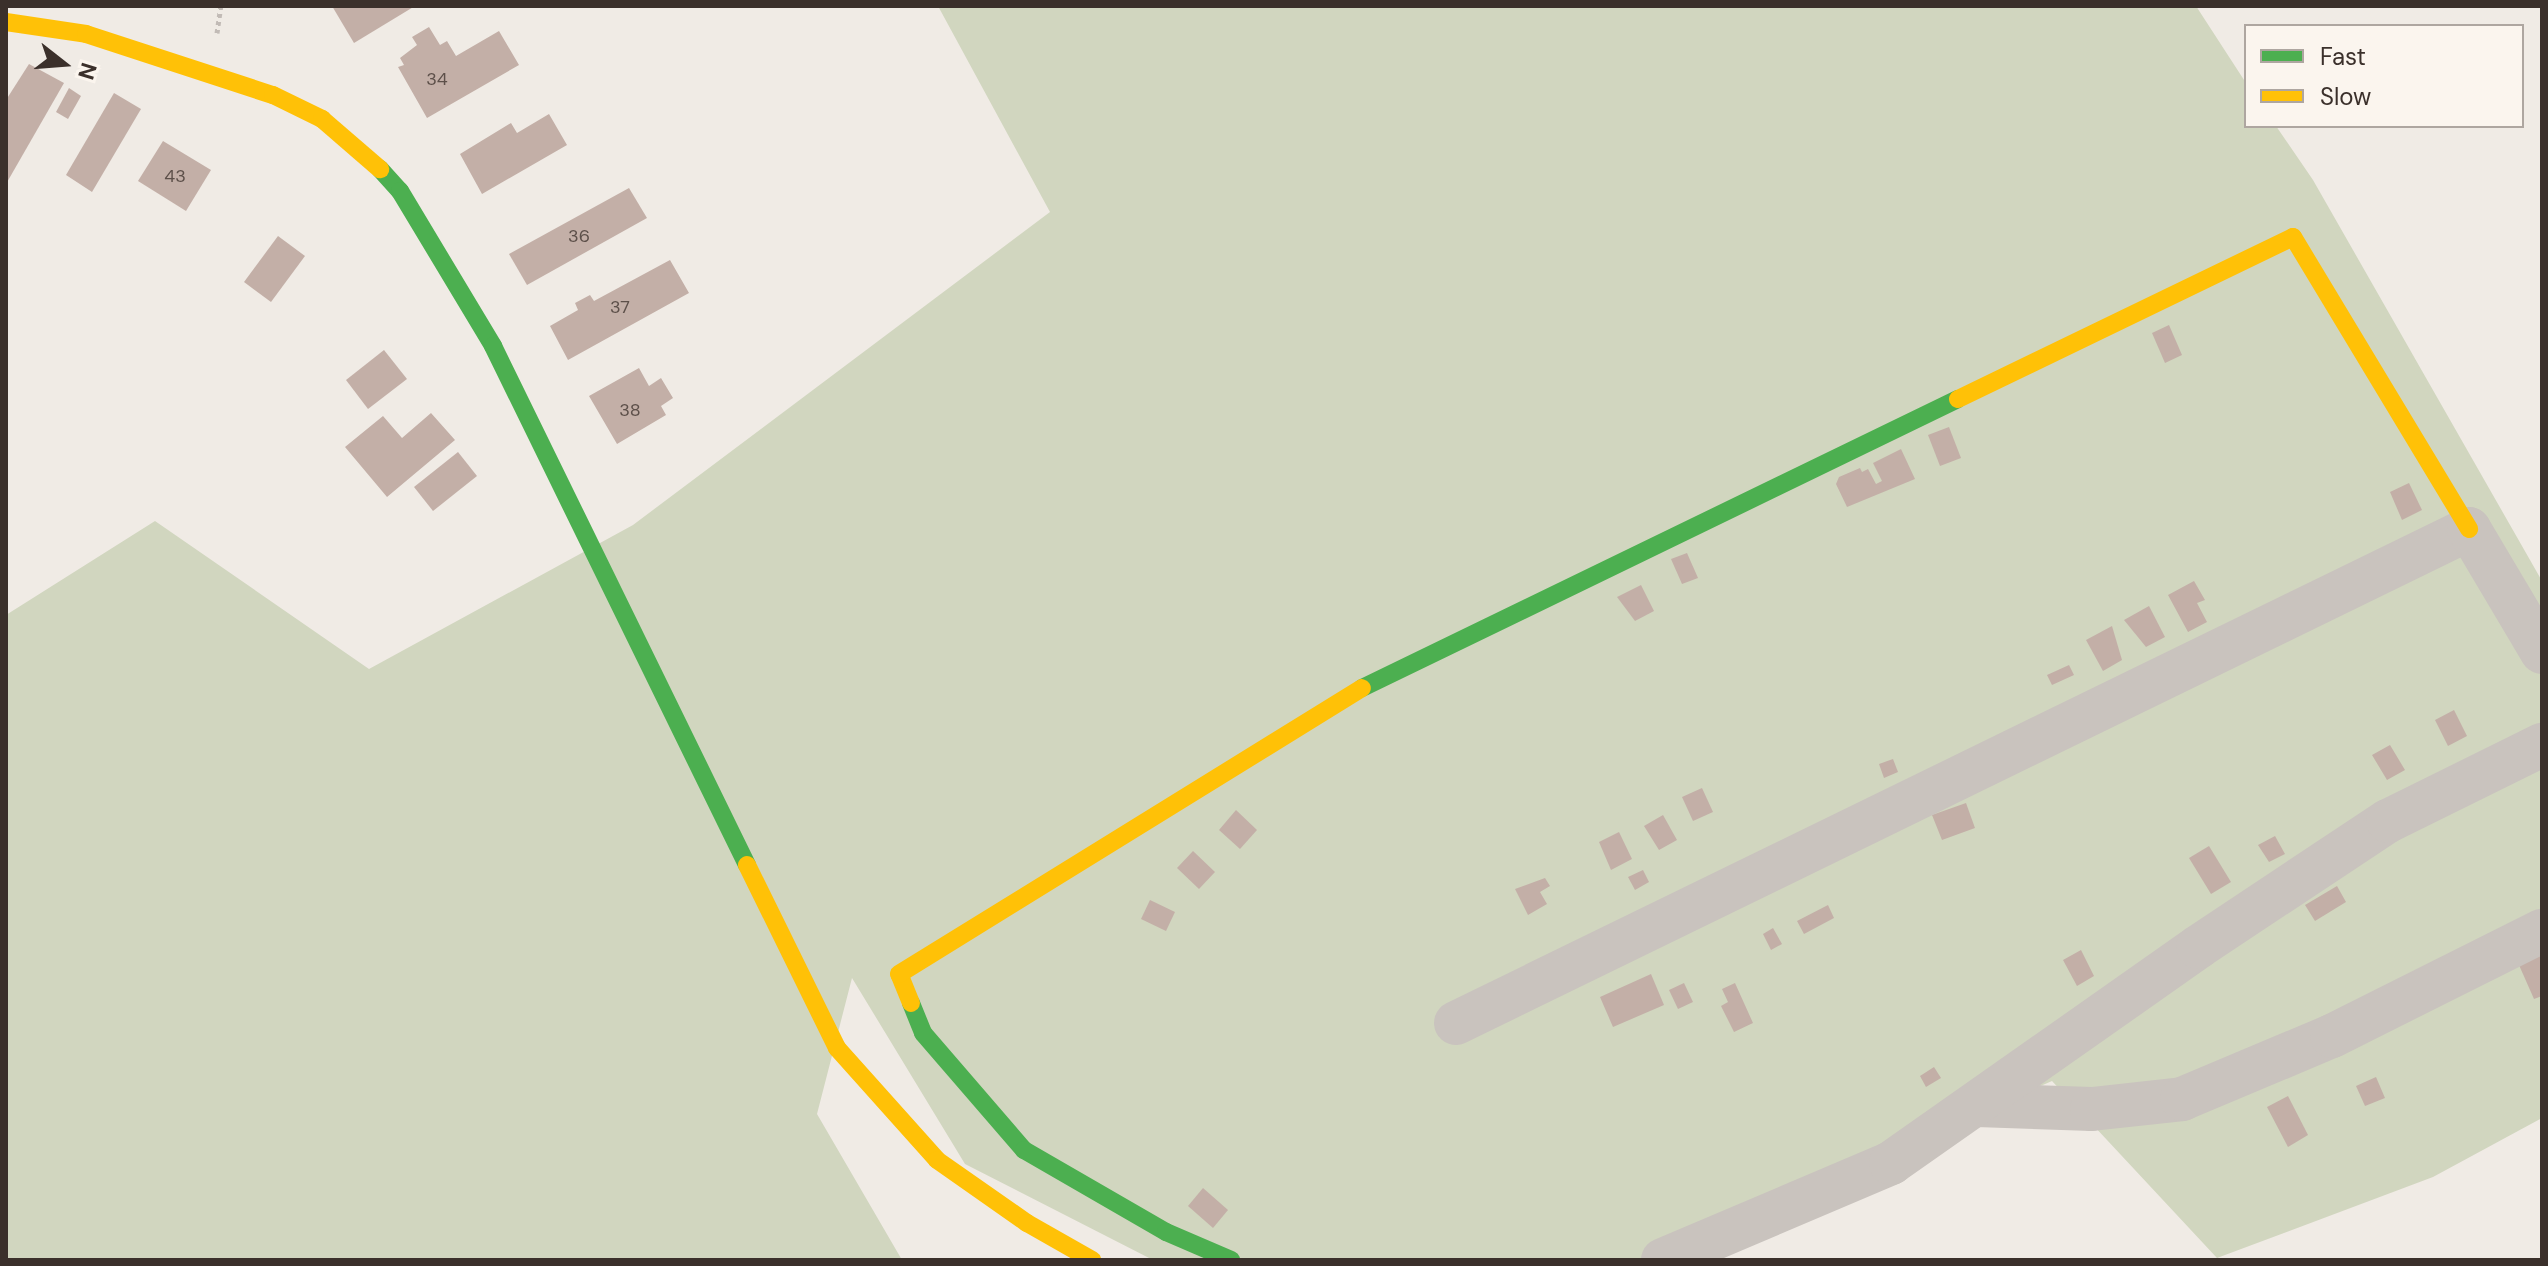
<!DOCTYPE html>
<style>
body{margin:0}
#map{position:relative;width:2548px;height:1266px;overflow:hidden;background:#f0ebe5;font-family:"DM Sans",sans-serif}
div>[style]{position:absolute}
[style*='--x']{left:calc(var(--x)*1px);top:calc(var(--y)*1px);width:calc(var(--w)*1px);rotate:calc(var(--a)*1deg)}
.green>*{inset:0;background:#d1d6bf}
.building>*{inset:0;background:#c3afa7}
.path>*{height:5px;margin-top:-2.5px;transform-origin:0;background:repeating-linear-gradient(90deg,#c2bbb6 0 4px,transparent 0 8px)}
.street>*{height:44px;margin:-22px;padding:0 22px;transform-origin:22px;border-radius:22px;background:#c9c3be}
.fast>*{height:18px;margin:-9px;padding:0 9px;transform-origin:9px;border-radius:9px;background:#4caf50}
.slow>*{height:18px;margin:-9px;padding:0 9px;transform-origin:9px;border-radius:9px;background:#ffc107}
span{translate:-50% -50%;white-space:nowrap;text-align:center;line-height:1.15;-webkit-text-stroke:6px #fbf5ee;paint-order:stroke}
.number-label{font-size:18px;color:#5d504a}
.number-label span{-webkit-text-stroke-width:0}
.frame{position:absolute;inset:0;border:8px solid #3b302b;pointer-events:none}
.legend{position:absolute;left:2244px;top:24px;width:280px;height:104px;box-sizing:border-box;background:#fbf5ee;border:2px solid #aea6a0;margin:0;padding:10px 14px;list-style:none;font-size:24px;color:#3b302b}
.legend li{display:flex;align-items:center;gap:16px;height:40px}
.legend b{width:40px;border:2px solid #aea6a0}
.north{position:absolute;left:24px;top:24px;width:80px;height:80px;-webkit-text-stroke:6px #fbf5ee;paint-order:stroke;rotate:107deg;font-size:22px;font-weight:700;line-height:32px;text-align:center;color:#3b302b}
.north::after{content:'';display:block;margin:auto;width:28px;height:36px;background:#3b302b;clip-path:polygon(50% 0,100% 100%,50% 72%,0 100%)}
</style>
<div id="map">
<div class="green">
<i style="clip-path:polygon(938px 6px,2196px 6px,2246px 83px,2246px 126px,2276px 126px,2313px 180px,2542px 581px,2542px 1118px,2433px 1177px,2217px 1258px,2052px 1081px,1646px 1260px,1153px 1260px,965px 1164px,852px 978px,817px 1114px,902px 1260px,6px 1260px,6px 615px,155px 521px,369px 669px,633px 525px,1050px 212px)"></i>
</div>
<div class="building">
<i style="clip-path:polygon(332px 6px,415px 6px,354px 43px)"></i>
<i style="clip-path:polygon(429px 27px,440px 45px,447px 41px,456px 56px,499px 31px,519px 65px,427px 118px,398px 67px,404px 65px,400px 58px,417px 45px,412px 37px)"></i>
<i style="clip-path:polygon(29px 64px,64px 83px,6px 184px,6px 100px)"></i>
<i style="clip-path:polygon(69px 88px,81px 96px,68px 119px,56px 112px)"></i>
<i style="clip-path:polygon(114px 93px,141px 109px,92px 192px,66px 175px)"></i>
<i style="clip-path:polygon(549px 114px,567px 145px,482px 194px,460px 154px,511px 123px,517px 133px)"></i>
<i style="clip-path:polygon(163px 141px,211px 170px,186px 211px,138px 181px)"></i>
<i style="clip-path:polygon(629px 188px,647px 218px,527px 285px,509px 254px)"></i>
<i style="clip-path:polygon(278px 236px,305px 256px,271px 302px,244px 282px)"></i>
<i style="clip-path:polygon(670px 260px,689px 293px,568px 360px,550px 326px,578px 310px,575px 303px,590px 295px,594px 301px)"></i>
<i style="clip-path:polygon(2169px 325px,2182px 355px,2165px 363px,2152px 333px)"></i>
<i style="clip-path:polygon(384px 350px,407px 379px,368px 409px,346px 380px)"></i>
<i style="clip-path:polygon(639px 368px,649px 386px,661px 378px,673px 398px,661px 406px,666px 415px,617px 444px,589px 396px)"></i>
<i style="clip-path:polygon(431px 413px,455px 440px,387px 497px,345px 447px,383px 416px,402px 438px)"></i>
<i style="clip-path:polygon(1949px 427px,1961px 458px,1940px 466px,1928px 435px)"></i>
<i style="clip-path:polygon(1901px 449px,1915px 479px,1847px 507px,1836px 484px,1839px 477px,1860px 468px,1862px 472px,1868px 469px,1876px 484px,1882px 481px,1873px 463px)"></i>
<i style="clip-path:polygon(458px 452px,477px 476px,433px 511px,414px 487px)"></i>
<i style="clip-path:polygon(2409px 483px,2422px 510px,2402px 520px,2390px 492px)"></i>
<i style="clip-path:polygon(1687px 553px,1698px 578px,1682px 584px,1671px 559px)"></i>
<i style="clip-path:polygon(2194px 581px,2205px 600px,2197px 603px,2207px 622px,2188px 632px,2168px 595px)"></i>
<i style="clip-path:polygon(1641px 585px,1654px 611px,1635px 621px,1617px 597px)"></i>
<i style="clip-path:polygon(2149px 606px,2165px 637px,2146px 647px,2124px 620px)"></i>
<i style="clip-path:polygon(2112px 626px,2122px 660px,2103px 671px,2086px 640px)"></i>
<i style="clip-path:polygon(2069px 665px,2074px 675px,2052px 685px,2047px 675px)"></i>
<i style="clip-path:polygon(2454px 710px,2467px 736px,2448px 746px,2435px 720px)"></i>
<i style="clip-path:polygon(2390px 745px,2405px 770px,2387px 780px,2372px 755px)"></i>
<i style="clip-path:polygon(1893px 759px,1898px 772px,1884px 778px,1879px 764px)"></i>
<i style="clip-path:polygon(1702px 788px,1713px 812px,1693px 821px,1682px 797px)"></i>
<i style="clip-path:polygon(1966px 803px,1975px 828px,1942px 840px,1932px 815px)"></i>
<i style="clip-path:polygon(1236px 810px,1257px 830px,1240px 849px,1219px 830px)"></i>
<i style="clip-path:polygon(1663px 815px,1677px 840px,1659px 850px,1644px 826px)"></i>
<i style="clip-path:polygon(1619px 832px,1632px 859px,1611px 870px,1599px 842px)"></i>
<i style="clip-path:polygon(2275px 836px,2285px 854px,2269px 862px,2258px 845px)"></i>
<i style="clip-path:polygon(2209px 846px,2231px 882px,2211px 894px,2189px 858px)"></i>
<i style="clip-path:polygon(1193px 851px,1215px 872px,1199px 889px,1177px 868px)"></i>
<i style="clip-path:polygon(1643px 870px,1649px 882px,1635px 890px,1628px 877px)"></i>
<i style="clip-path:polygon(1545px 878px,1550px 886px,1540px 892px,1547px 904px,1528px 915px,1515px 889px)"></i>
<i style="clip-path:polygon(2337px 886px,2346px 902px,2315px 921px,2305px 905px)"></i>
<i style="clip-path:polygon(1150px 900px,1175px 912px,1166px 931px,1141px 919px)"></i>
<i style="clip-path:polygon(1828px 905px,1834px 918px,1804px 934px,1797px 921px)"></i>
<i style="clip-path:polygon(1773px 928px,1782px 944px,1771px 950px,1763px 934px)"></i>
<i style="clip-path:polygon(2081px 950px,2094px 976px,2077px 986px,2063px 960px)"></i>
<i style="clip-path:polygon(2542px 955px,2542px 996px,2534px 999px,2519px 965px)"></i>
<i style="clip-path:polygon(1651px 974px,1664px 1005px,1613px 1027px,1600px 997px)"></i>
<i style="clip-path:polygon(1684px 983px,1693px 1002px,1678px 1009px,1669px 990px)"></i>
<i style="clip-path:polygon(1735px 983px,1753px 1023px,1734px 1032px,1721px 1006px,1728px 1002px,1722px 989px)"></i>
<i style="clip-path:polygon(1934px 1067px,1941px 1078px,1926px 1087px,1920px 1076px)"></i>
<i style="clip-path:polygon(2376px 1077px,2385px 1098px,2365px 1106px,2356px 1086px)"></i>
<i style="clip-path:polygon(2288px 1096px,2308px 1135px,2288px 1147px,2267px 1107px)"></i>
<i style="clip-path:polygon(1203px 1188px,1228px 1210px,1213px 1228px,1188px 1206px)"></i>
</div>
<div class="path">
<i style="--x:217;--y:33;--w:27;--a:-82"></i>
</div>
<div class="street">
<i style="--x:1456;--y:1023;--w:1127;--a:-26"></i>
<i style="--x:2469;--y:529;--w:143;--a:59.3"></i>
<i style="--x:1977;--y:1105;--w:115;--a:2"></i>
<i style="--x:2092;--y:1109;--w:91;--a:-6.3"></i>
<i style="--x:2182;--y:1099;--w:163;--a:-22.8"></i>
<i style="--x:2332;--y:1036;--w:235;--a:-26.6"></i>
<i style="--x:1663;--y:1260;--w:248;--a:-23"></i>
<i style="--x:1891;--y:1163;--w:375;--a:-35.1"></i>
<i style="--x:2198;--y:947;--w:228;--a:-33.6"></i>
<i style="--x:2388;--y:821;--w:172;--a:-26.3"></i>
</div>
<div class="fast">
<i style="--x:380;--y:169;--w:30;--a:48"></i>
<i style="--x:400;--y:191;--w:181;--a:59"></i>
<i style="--x:493;--y:346;--w:578;--a:63.92"></i>
<i style="--x:1362;--y:688;--w:662;--a:-25.87"></i>
<i style="--x:911;--y:1003;--w:32;--a:68"></i>
<i style="--x:923;--y:1033;--w:155;--a:49.2"></i>
<i style="--x:1024;--y:1150;--w:164;--a:30"></i>
<i style="--x:1166;--y:1232;--w:71;--a:23.3"></i>
</div>
<div class="slow">
<i style="--x:6;--y:22;--w:81;--a:8.5"></i>
<i style="--x:86;--y:34;--w:197;--a:18.1"></i>
<i style="--x:273;--y:95;--w:55;--a:26.1"></i>
<i style="--x:322;--y:119;--w:77;--a:40.8"></i>
<i style="--x:1958;--y:399;--w:372;--a:-25.8"></i>
<i style="--x:2293;--y:237;--w:341;--a:58.9"></i>
<i style="--x:747;--y:865;--w:204;--a:63.8"></i>
<i style="--x:837;--y:1048;--w:150;--a:48.2"></i>
<i style="--x:937;--y:1160;--w:110;--a:35"></i>
<i style="--x:1027;--y:1223;--w:75;--a:29.6"></i>
<i style="--x:911;--y:1003;--w:31;--a:-112"></i>
<i style="--x:899;--y:974;--w:544;--a:-31.7"></i>
</div>
<div class="number-label">
<span style="left:437px;top:79px">34</span>
<span style="left:175px;top:176px">43</span>
<span style="left:579px;top:236px">36</span>
<span style="left:620px;top:307px">37</span>
<span style="left:630px;top:410px">38</span>
</div>
<div class="frame"></div>
<ul class="legend">
<li><b style="height:10px;background:#4caf50"></b>Fast</li>
<li><b style="height:10px;background:#ffc107"></b>Slow</li>
</ul>
<div class="north">N</div>
</div>
